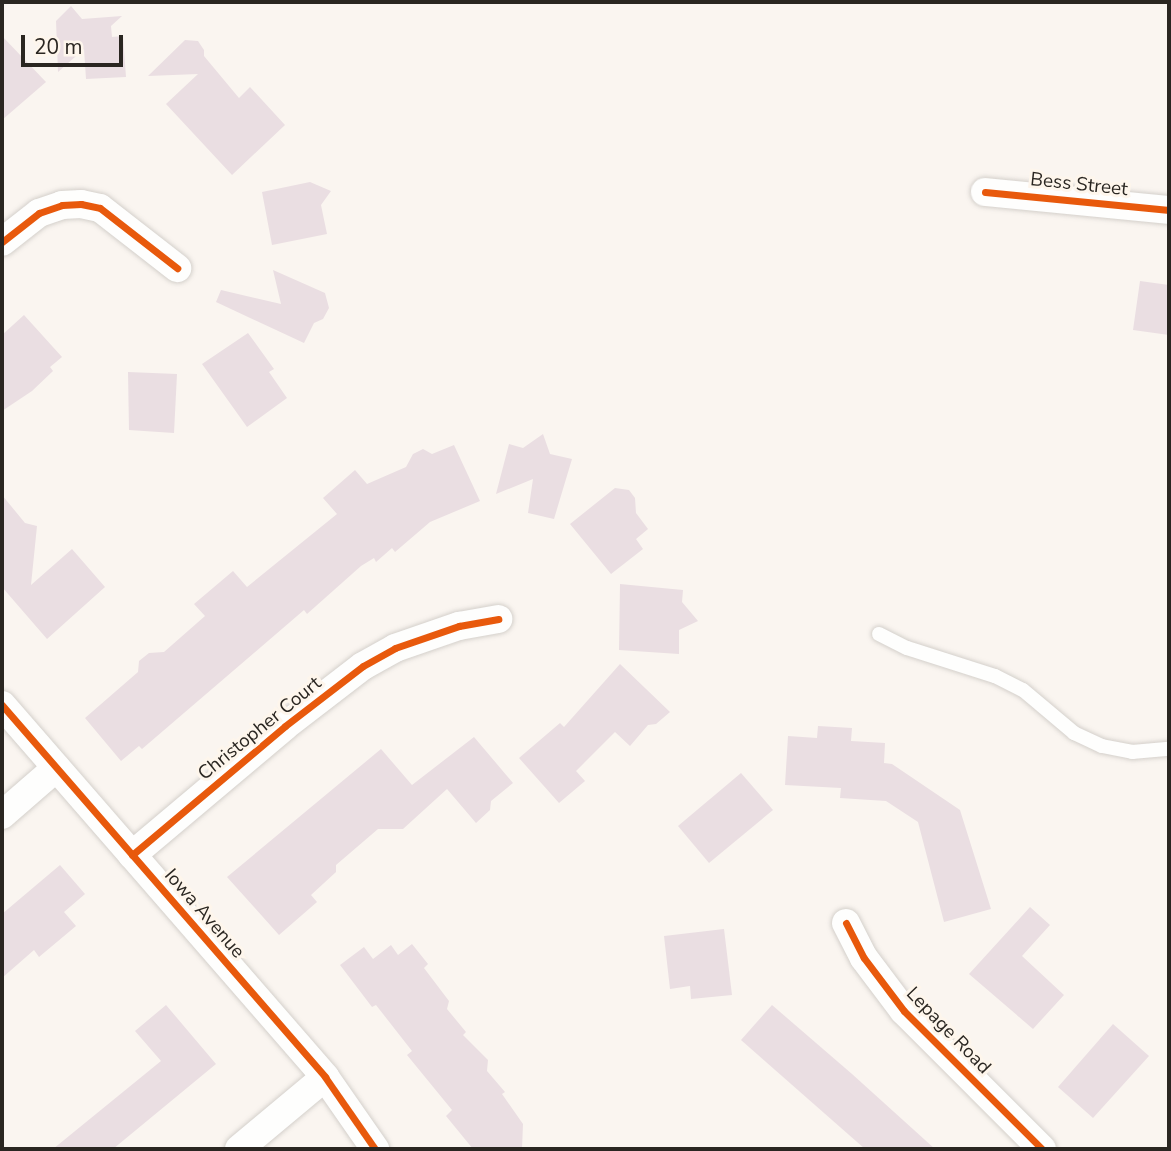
<!DOCTYPE html>
<style>
body{margin:0}
#map{position:relative;width:1171px;height:1151px;overflow:hidden;background:#faf5f0;font-family:"Nunito Sans",sans-serif}
div>[style]{position:absolute}
[style*='--x']{left:calc(var(--x)*1px);top:calc(var(--y)*1px);width:calc(var(--w)*1px);rotate:calc(var(--a)*1deg)}
.building>*{inset:0;background:#eadee2}
.roads{filter:drop-shadow(0 0 2px #d4d0cb) drop-shadow(0 0 2px #d4d0cb)}
.service>*{height:14px;margin:-7px;padding:0 7px;transform-origin:7px;border-radius:7px;background:#fefefd}
.minor>*{height:28px;margin:-14px;padding:0 14px;transform-origin:14px;border-radius:14px;background:#fefefd}
.cycleway>*{height:7px;margin:-3.5px;padding:0 3.5px;transform-origin:3.5px;border-radius:3.5px;background:#e8590c}
span{translate:-50% -50%;white-space:nowrap;text-align:center;line-height:1.15;-webkit-text-stroke:6px #fef6ec;paint-order:stroke}
.street-label{font-size:19px;color:#2a2621}
.frame{position:absolute;inset:0;border:4px solid #2a2621;pointer-events:none}
.scale{position:absolute;left:21px;top:35px;width:102px;height:32px;box-sizing:border-box;border:4px solid #2a2621;border-top:0;padding-left:9px;font-size:21px;line-height:24px;white-space:nowrap;color:#2a2621;-webkit-text-stroke:5px #fef6ec;paint-order:stroke}
</style>
<div id="map">
<div class="building">
<i style="clip-path:polygon(71px 6px,82px 19px,122px 16px,111px 26px,112px 37px,123px 36px,126px 77px,86px 79px,84px 49px,58px 72px,56px 21px)"></i>
<i style="clip-path:polygon(2px 36px,46px 82px,2px 120px)"></i>
<i style="clip-path:polygon(185px 40px,198px 41px,204px 50px,204px 56px,239px 98px,250px 87px,285px 125px,232px 175px,166px 104px,198px 74px,148px 76px)"></i>
<i style="clip-path:polygon(310px 182px,331px 191px,321px 205px,327px 234px,272px 245px,262px 192px)"></i>
<i style="clip-path:polygon(273px 270px,325px 293px,329px 308px,323px 319px,314px 323px,304px 343px,216px 302px,221px 290px,281px 304px)"></i>
<i style="clip-path:polygon(1140px 281px,1169px 285px,1169px 335px,1133px 330px)"></i>
<i style="clip-path:polygon(24px 315px,62px 357px,50px 367px,53px 371px,32px 391px,2px 411px,2px 335px)"></i>
<i style="clip-path:polygon(248px 333px,274px 369px,269px 372px,287px 398px,247px 427px,202px 364px)"></i>
<i style="clip-path:polygon(128px 372px,177px 374px,174px 433px,129px 430px)"></i>
<i style="clip-path:polygon(543px 434px,550px 454px,572px 459px,554px 519px,528px 513px,533px 479px,496px 494px,509px 444px,523px 448px)"></i>
<i style="clip-path:polygon(454px 445px,480px 501px,430px 522px,395px 552px,392px 548px,376px 562px,374px 558px,361px 566px,307px 614px,304px 610px,142px 749px,139px 746px,121px 761px,85px 718px,138px 672px,139px 661px,149px 653px,164px 652px,205px 616px,194px 604px,233px 571px,247px 587px,337px 514px,323px 498px,355px 470px,367px 484px,406px 467px,413px 454px,423px 449px,432px 454px)"></i>
<i style="clip-path:polygon(615px 488px,629px 490px,635px 498px,636px 513px,648px 529px,636px 539px,643px 549px,611px 574px,570px 524px)"></i>
<i style="clip-path:polygon(2px 495px,25px 523px,37px 526px,31px 585px,72px 549px,105px 587px,47px 639px,2px 587px)"></i>
<i style="clip-path:polygon(620px 584px,683px 590px,682px 602px,698px 621px,679px 630px,679px 654px,619px 650px)"></i>
<i style="clip-path:polygon(620px 664px,670px 712px,656px 724px,648px 725px,630px 746px,615px 732px,576px 771px,585px 781px,559px 803px,519px 758px,560px 723px,564px 727px)"></i>
<i style="clip-path:polygon(818px 726px,852px 728px,851px 741px,885px 743px,884px 763px,892px 764px,960px 810px,991px 909px,944px 922px,918px 822px,886px 801px,840px 798px,841px 788px,785px 785px,788px 736px,817px 738px)"></i>
<i style="clip-path:polygon(474px 737px,513px 783px,491px 801px,490px 810px,476px 823px,447px 789px,403px 829px,378px 829px,336px 865px,336px 872px,311px 895px,317px 902px,279px 935px,227px 877px,381px 749px,412px 785px)"></i>
<i style="clip-path:polygon(741px 773px,773px 810px,709px 863px,678px 826px)"></i>
<i style="clip-path:polygon(60px 865px,85px 894px,64px 912px,76px 926px,39px 957px,34px 950px,2px 978px,2px 914px)"></i>
<i style="clip-path:polygon(1030px 907px,1050px 925px,1022px 956px,1064px 995px,1033px 1029px,969px 974px)"></i>
<i style="clip-path:polygon(724px 929px,732px 995px,691px 999px,690px 986px,670px 989px,664px 936px)"></i>
<i style="clip-path:polygon(412px 944px,428px 964px,424px 968px,449px 1001px,447px 1009px,466px 1032px,463px 1035px,488px 1060px,487px 1071px,505px 1092px,502px 1094px,523px 1124px,522px 1149px,473px 1149px,446px 1116px,452px 1110px,407px 1055px,412px 1051px,376px 1005px,372px 1007px,340px 965px,364px 947px,373px 959px,391px 945px,398px 955px)"></i>
<i style="clip-path:polygon(166px 1005px,216px 1064px,113px 1149px,53px 1149px,161px 1061px,135px 1031px)"></i>
<i style="clip-path:polygon(772px 1005px,852px 1074px,935px 1149px,865px 1149px,741px 1040px)"></i>
<i style="clip-path:polygon(1113px 1024px,1149px 1056px,1093px 1118px,1058px 1087px)"></i>
</div>
<div class="roads">
<div class="service">
<i style="--x:879;--y:634;--w:31;--a:27"></i>
<i style="--x:907;--y:648;--w:92;--a:17.7"></i>
<i style="--x:995;--y:676;--w:31;--a:27"></i>
<i style="--x:1023;--y:690;--w:67;--a:40.1"></i>
<i style="--x:1074;--y:733;--w:31;--a:25"></i>
<i style="--x:1102;--y:746;--w:31;--a:11"></i>
<i style="--x:1132;--y:752;--w:37;--a:-5"></i>
</div>
<div class="minor">
<i style="--x:985;--y:192;--w:185;--a:5.6"></i>
<i style="--x:2;--y:242;--w:47;--a:-38.1"></i>
<i style="--x:39;--y:213;--w:24;--a:-19"></i>
<i style="--x:62;--y:205;--w:19;--a:-3"></i>
<i style="--x:81;--y:204;--w:19;--a:12"></i>
<i style="--x:100;--y:208;--w:98;--a:37.9"></i>
<i style="--x:2;--y:705;--w:493;--a:49"></i>
<i style="--x:325;--y:1077;--w:88;--a:55.2"></i>
<i style="--x:2;--y:815;--w:72;--a:-41"></i>
<i style="--x:132;--y:855;--w:200;--a:-40.1"></i>
<i style="--x:285;--y:726;--w:98;--a:-37.6"></i>
<i style="--x:363;--y:666;--w:37;--a:-29"></i>
<i style="--x:395;--y:648;--w:68;--a:-19"></i>
<i style="--x:459;--y:626;--w:40;--a:-10"></i>
<i style="--x:846;--y:923;--w:39;--a:63"></i>
<i style="--x:864;--y:958;--w:66;--a:53"></i>
<i style="--x:904;--y:1011;--w:195;--a:45"></i>
<i style="--x:239;--y:1149;--w:112;--a:-39.9"></i>
</div>
</div>
<div class="cycleway">
<i style="--x:985;--y:192;--w:185;--a:5.6"></i>
<i style="--x:2;--y:242;--w:47;--a:-38.1"></i>
<i style="--x:39;--y:213;--w:24;--a:-19"></i>
<i style="--x:62;--y:205;--w:19;--a:-3"></i>
<i style="--x:81;--y:204;--w:19;--a:12"></i>
<i style="--x:100;--y:208;--w:98;--a:37.9"></i>
<i style="--x:2;--y:705;--w:493;--a:49"></i>
<i style="--x:325;--y:1077;--w:88;--a:55.2"></i>
<i style="--x:132;--y:855;--w:200;--a:-40.1"></i>
<i style="--x:285;--y:726;--w:98;--a:-37.6"></i>
<i style="--x:363;--y:666;--w:37;--a:-29"></i>
<i style="--x:395;--y:648;--w:68;--a:-19"></i>
<i style="--x:459;--y:626;--w:40;--a:-10"></i>
<i style="--x:846;--y:923;--w:39;--a:63"></i>
<i style="--x:864;--y:958;--w:66;--a:53"></i>
<i style="--x:904;--y:1011;--w:195;--a:45"></i>
</div>
<div class="street-label">
<span style="left:1079px;top:185px;rotate:6deg">Bess Street</span>
<span style="left:260px;top:729px;rotate:-39deg">Christopher Court</span>
<span style="left:204px;top:914px;rotate:49deg">Iowa Avenue</span>
<span style="left:948px;top:1031px;rotate:46deg">Lepage Road</span>
</div>
<div class="frame"></div>
<div class="scale">20 m</div>
</div>
